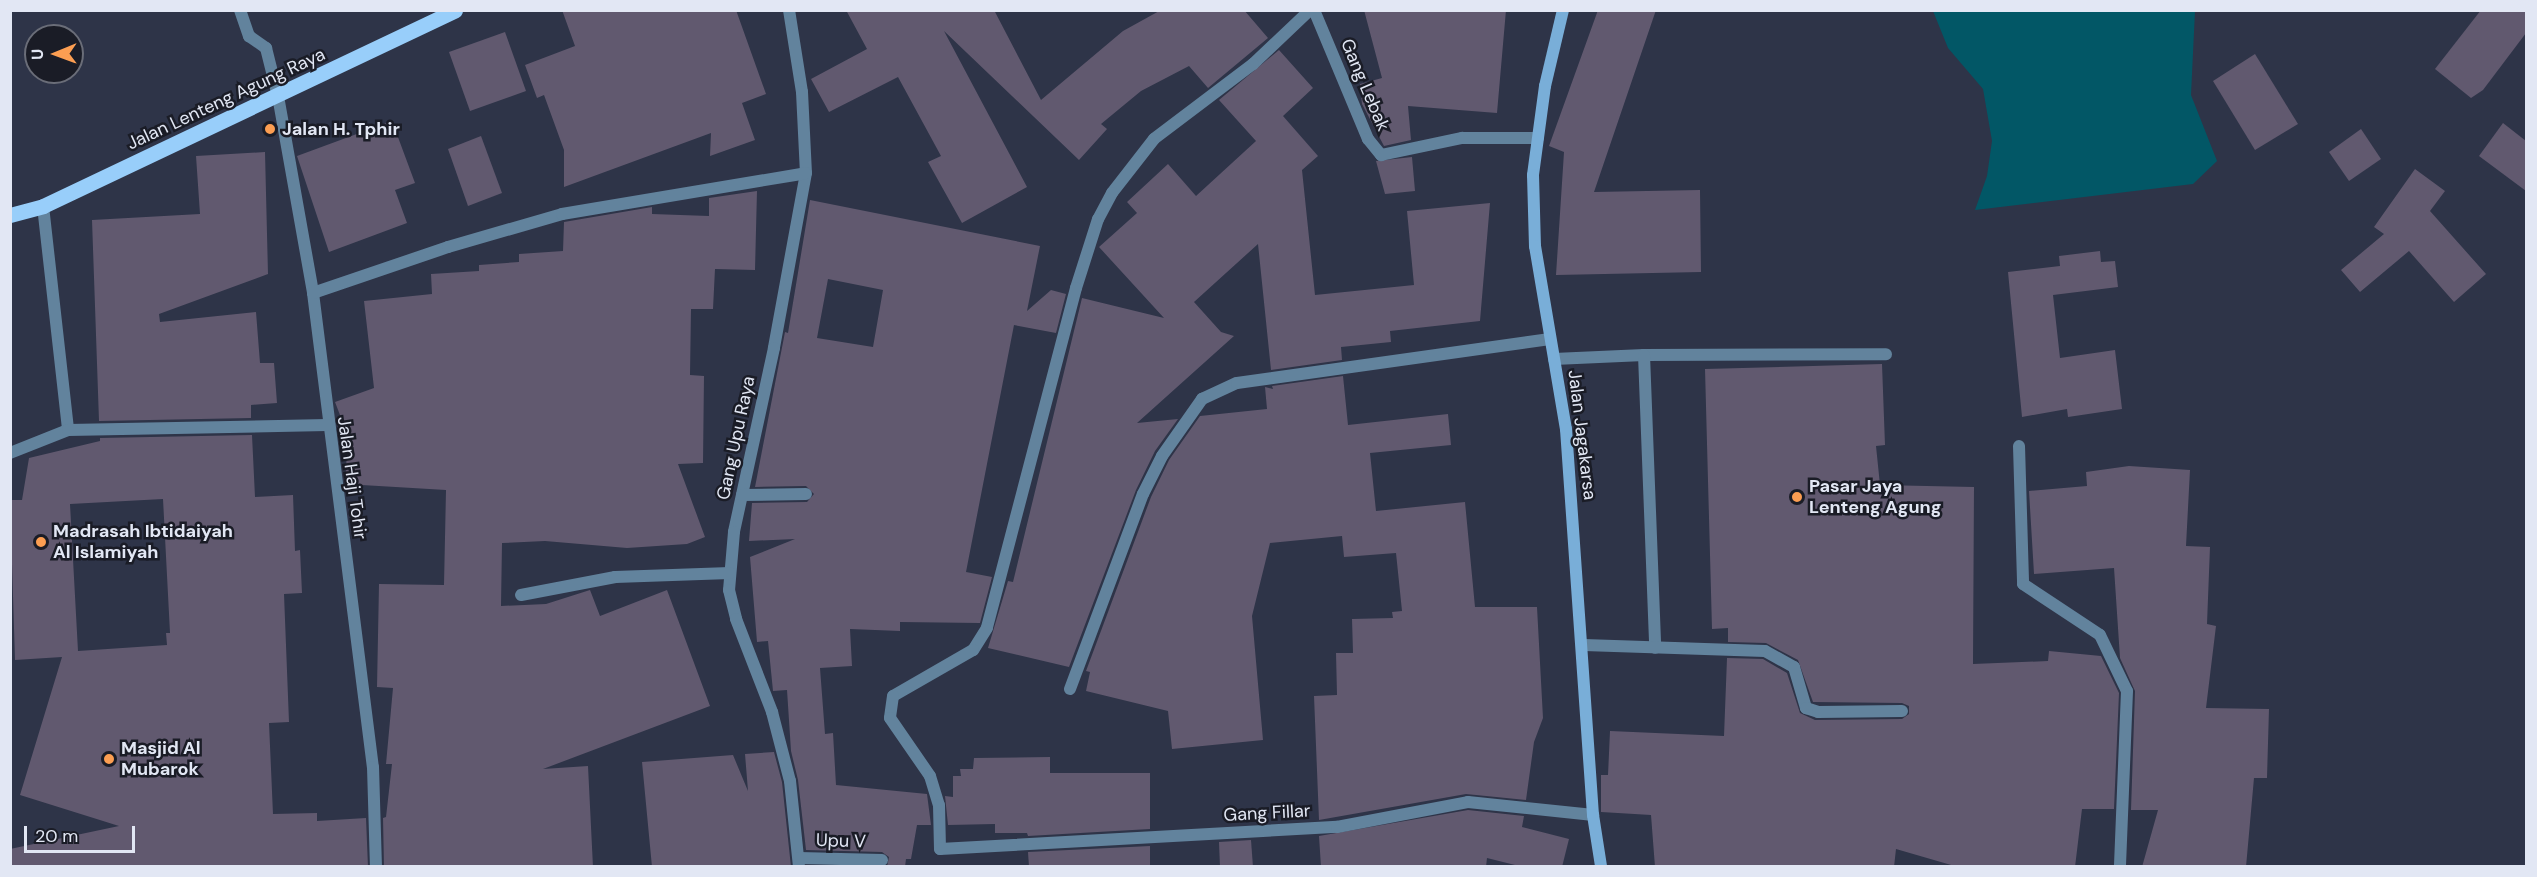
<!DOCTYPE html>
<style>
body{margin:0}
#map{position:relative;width:2537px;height:877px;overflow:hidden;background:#2e3448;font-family:"DM Sans",sans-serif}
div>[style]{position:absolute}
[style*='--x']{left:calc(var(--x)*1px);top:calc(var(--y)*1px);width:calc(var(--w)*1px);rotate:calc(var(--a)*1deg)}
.water>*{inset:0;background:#025766}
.building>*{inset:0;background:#61596f}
.lane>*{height:12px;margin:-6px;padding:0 6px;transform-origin:6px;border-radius:6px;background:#62839d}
.street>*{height:12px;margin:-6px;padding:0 6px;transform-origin:6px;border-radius:6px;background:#62839d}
.secondary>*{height:12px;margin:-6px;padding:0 6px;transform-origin:6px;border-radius:6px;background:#79aed8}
.primary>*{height:15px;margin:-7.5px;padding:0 7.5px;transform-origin:7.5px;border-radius:7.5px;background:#98cefa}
.dots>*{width:16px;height:16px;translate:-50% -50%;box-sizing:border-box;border:3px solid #1a1c26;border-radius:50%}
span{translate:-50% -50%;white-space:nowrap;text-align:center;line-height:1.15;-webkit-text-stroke:5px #1a1c26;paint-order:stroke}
.street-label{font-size:18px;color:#e2e7f4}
.poi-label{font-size:18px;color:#e2e7f4;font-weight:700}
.left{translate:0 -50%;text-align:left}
.frame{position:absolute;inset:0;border:12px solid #e2e7f4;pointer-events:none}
.north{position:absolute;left:24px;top:24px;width:60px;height:60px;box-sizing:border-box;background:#1a1c26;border:2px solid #6a6d78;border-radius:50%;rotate:269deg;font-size:16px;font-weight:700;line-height:24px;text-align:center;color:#e2e7f4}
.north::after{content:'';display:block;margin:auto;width:21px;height:27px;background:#fc9e52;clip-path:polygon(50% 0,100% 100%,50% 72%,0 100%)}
.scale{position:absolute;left:24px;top:826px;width:111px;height:27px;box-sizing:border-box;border:3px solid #e2e7f4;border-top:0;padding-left:8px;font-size:18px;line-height:21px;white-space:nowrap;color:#e2e7f4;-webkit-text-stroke:4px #1a1c26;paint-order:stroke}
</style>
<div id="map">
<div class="water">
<i style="clip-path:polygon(1933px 11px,2195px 11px,2191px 95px,2217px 161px,2193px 184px,1975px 210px,1987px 176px,1992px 141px,1983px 89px,1948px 48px)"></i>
</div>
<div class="building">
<i style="clip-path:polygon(562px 10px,736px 10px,766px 94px,742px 103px,755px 140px,710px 156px,711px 133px,564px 187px,564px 150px,544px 95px,537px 98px,525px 65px,575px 46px)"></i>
<i style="clip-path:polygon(846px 10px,994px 10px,1041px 100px,1123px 31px,1161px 10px,1244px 10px,1268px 38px,1208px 88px,1189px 66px,1141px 91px,1101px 124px,1107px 129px,1079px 160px,944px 31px,1027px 187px,962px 223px,928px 162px,941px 156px,898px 77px,829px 112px,811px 79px,867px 49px)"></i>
<i style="clip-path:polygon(1364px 10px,1506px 10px,1497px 113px,1408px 106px,1411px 140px,1384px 146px,1362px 104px,1360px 84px,1382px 78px)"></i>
<i style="clip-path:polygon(1598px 10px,1656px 10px,1594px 192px,1700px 190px,1701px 272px,1556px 275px,1564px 152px,1549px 146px)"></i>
<i style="clip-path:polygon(2481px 10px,2526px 10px,2526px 33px,2483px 90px,2471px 98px,2435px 69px)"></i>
<i style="clip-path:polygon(505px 32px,526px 91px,470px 111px,449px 52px)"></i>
<i style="clip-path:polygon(1279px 50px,1313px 88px,1283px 116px,1318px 156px,1302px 170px,1315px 295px,1414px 285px,1407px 211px,1490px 203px,1480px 321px,1390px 331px,1391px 342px,1341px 347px,1342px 360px,1271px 370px,1258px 244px,1194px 302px,1221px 332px,1234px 336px,1137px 423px,1178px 419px,1155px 451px,1136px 490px,1069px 667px,988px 648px,1008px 581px,1013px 582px,1082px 298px,1164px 318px,1099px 247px,1137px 213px,1127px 202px,1168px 164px,1196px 196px,1256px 141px,1219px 100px)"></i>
<i style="clip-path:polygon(2255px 54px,2298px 124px,2255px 150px,2213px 81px)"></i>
<i style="clip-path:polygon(392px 121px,415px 183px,395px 190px,407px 223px,329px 252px,297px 156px)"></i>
<i style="clip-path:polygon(2503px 123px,2526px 141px,2526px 191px,2479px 156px)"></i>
<i style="clip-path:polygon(2361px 129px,2381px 159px,2349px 181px,2329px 152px)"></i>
<i style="clip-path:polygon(481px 136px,502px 193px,468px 206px,448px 149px)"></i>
<i style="clip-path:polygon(265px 152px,268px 274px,159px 314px,160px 322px,256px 312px,260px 363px,274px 363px,277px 403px,251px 405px,251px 418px,99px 421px,92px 220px,200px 214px,196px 156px)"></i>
<i style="clip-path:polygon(1412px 157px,1415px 191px,1385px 194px,1376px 161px)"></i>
<i style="clip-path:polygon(2415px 169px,2445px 191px,2430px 211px,2486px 274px,2454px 302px,2409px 251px,2360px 292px,2341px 270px,2384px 234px,2374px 227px)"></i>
<i style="clip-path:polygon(757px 191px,755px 270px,715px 269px,713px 309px,691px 309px,690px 375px,704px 376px,703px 463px,678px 464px,705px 537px,687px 544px,627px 548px,545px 541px,502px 543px,501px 606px,546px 604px,590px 590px,600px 616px,667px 590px,710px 706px,543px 769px,588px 766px,593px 867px,384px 867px,383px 818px,386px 817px,392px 764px,386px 764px,393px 688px,377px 687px,379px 584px,444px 585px,446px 490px,345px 484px,348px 436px,335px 402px,374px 388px,364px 301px,432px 294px,431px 274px,479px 271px,479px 265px,519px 262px,519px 254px,563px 251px,564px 222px,652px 207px,652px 214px,709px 216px,709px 198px)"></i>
<i style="clip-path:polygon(evenodd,810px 200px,1040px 246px,1027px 311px,1051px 290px,1066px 294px,1056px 333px,1014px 325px,966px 572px,992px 577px,980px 623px,900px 622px,900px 631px,850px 629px,852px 666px,820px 668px,825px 734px,833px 733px,836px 785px,927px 794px,931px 825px,917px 825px,911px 859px,906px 859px,905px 867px,887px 867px,889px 857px,882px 852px,806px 850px,798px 780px,791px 751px,787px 690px,773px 691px,768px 641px,757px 642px,750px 557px,795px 539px,749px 541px,752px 503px,807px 502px,814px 494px,806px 486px,755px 487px,785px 332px,788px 333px,810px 200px,828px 279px,883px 290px,873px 347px,817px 338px,828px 279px)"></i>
<i style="clip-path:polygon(2100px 251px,2101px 262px,2115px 261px,2118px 287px,2053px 295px,2060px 358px,2115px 350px,2122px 409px,2068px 417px,2067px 409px,2022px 417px,2008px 272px,2060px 266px,2059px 256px)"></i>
<i style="clip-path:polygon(1882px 364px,1885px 445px,1876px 446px,1880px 485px,1974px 487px,1973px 664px,2048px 661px,2049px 651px,2101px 656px,2119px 693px,2114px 809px,2082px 809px,2075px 867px,1958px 867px,1896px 849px,1894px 867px,1655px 867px,1651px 815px,1601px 812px,1601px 775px,1608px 775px,1610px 731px,1724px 736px,1727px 658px,1763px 659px,1787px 673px,1800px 713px,1815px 720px,1902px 719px,1909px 714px,1909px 706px,1902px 703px,1813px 702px,1798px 660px,1766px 643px,1728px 642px,1728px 628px,1712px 629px,1705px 369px)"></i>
<i style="clip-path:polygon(1343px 376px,1348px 425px,1448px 414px,1451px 445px,1370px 453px,1376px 511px,1465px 502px,1475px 607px,1537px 607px,1543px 718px,1534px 742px,1526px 800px,1466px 794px,1319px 820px,1314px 696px,1337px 695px,1336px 653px,1353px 653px,1352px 619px,1393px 618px,1392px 612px,1402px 611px,1396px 553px,1344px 557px,1342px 536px,1270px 543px,1252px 616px,1263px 740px,1172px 749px,1168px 711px,1086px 691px,1090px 672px,1086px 671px,1151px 497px,1169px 460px,1200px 416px,1267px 409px,1265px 387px,1273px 389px,1272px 386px)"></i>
<i style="clip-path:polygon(evenodd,252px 435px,255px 497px,293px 495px,295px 551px,300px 550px,302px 593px,284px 594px,289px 722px,269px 723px,273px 814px,317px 813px,317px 821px,366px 818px,368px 867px,10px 867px,10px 849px,119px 826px,20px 795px,62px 657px,15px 660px,10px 500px,22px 500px,29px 458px,100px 441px,100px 438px,252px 435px,163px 499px,170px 633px,166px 633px,167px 645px,78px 651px,70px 504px,163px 499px)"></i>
<i style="clip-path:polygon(2129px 466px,2190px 470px,2186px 546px,2210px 547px,2207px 624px,2216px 626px,2206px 708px,2269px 709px,2267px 778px,2254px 778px,2246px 867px,2142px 867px,2158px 810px,2131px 810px,2135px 691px,2120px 658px,2114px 568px,2034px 574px,2029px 491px,2087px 486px,2086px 472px)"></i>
<i style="clip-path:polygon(774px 752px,782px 782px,791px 867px,652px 867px,642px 762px,733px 755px,748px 791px,745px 754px)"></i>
<i style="clip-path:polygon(1050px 757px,1050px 773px,1150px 773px,1150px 829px,1028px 836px,1027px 833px,995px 833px,995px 824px,948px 825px,945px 796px,953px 797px,953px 776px,961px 776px,960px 769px,973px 769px,974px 758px)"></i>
<i style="clip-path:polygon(1468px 810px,1524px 816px,1522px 827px,1569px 839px,1562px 867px,1523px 867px,1487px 858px,1486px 867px,1321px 867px,1319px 836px)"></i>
<i style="clip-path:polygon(1251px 840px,1253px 867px,1220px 867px,1219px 842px)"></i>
<i style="clip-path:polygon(1150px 846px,1150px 867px,1029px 867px,1028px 852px)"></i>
</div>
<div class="lane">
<i style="--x:1644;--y:355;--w:242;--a:-0.2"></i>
<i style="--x:1554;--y:359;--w:90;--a:-2.5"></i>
<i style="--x:1644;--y:355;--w:293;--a:87.8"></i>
<i style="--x:1584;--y:645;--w:181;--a:1.9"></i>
<i style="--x:1765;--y:651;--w:33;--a:29"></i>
<i style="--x:1794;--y:667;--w:43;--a:73.7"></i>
<i style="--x:1806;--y:708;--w:13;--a:18"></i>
<i style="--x:1818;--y:712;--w:84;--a:-0.7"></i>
</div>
<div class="street">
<i style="--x:240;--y:10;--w:28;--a:71"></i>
<i style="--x:249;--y:36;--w:21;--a:35"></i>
<i style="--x:266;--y:48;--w:49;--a:76"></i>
<i style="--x:278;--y:96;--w:200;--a:79.9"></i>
<i style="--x:313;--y:293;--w:478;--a:82.8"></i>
<i style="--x:373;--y:767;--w:99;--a:88.3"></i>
<i style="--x:789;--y:10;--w:83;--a:81"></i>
<i style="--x:802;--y:92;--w:81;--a:87.2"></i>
<i style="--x:806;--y:173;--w:178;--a:100.4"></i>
<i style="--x:774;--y:348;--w:188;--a:102.3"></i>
<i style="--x:734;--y:532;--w:58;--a:94.9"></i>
<i style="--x:729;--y:590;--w:30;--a:76"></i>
<i style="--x:736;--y:619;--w:100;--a:68.8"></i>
<i style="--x:772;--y:712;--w:71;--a:75.4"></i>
<i style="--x:790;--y:781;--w:85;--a:84"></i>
<i style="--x:1310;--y:10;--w:79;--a:136.5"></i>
<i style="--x:1253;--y:64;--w:124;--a:142.9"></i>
<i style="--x:1154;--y:139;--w:68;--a:127.9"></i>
<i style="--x:1112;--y:193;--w:30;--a:118"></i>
<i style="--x:1098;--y:219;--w:72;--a:107.7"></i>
<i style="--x:1076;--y:288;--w:351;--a:104.7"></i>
<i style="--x:987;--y:628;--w:26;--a:122"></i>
<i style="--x:973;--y:650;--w:92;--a:150.1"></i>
<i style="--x:893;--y:696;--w:22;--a:98"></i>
<i style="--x:890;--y:718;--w:70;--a:55.4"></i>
<i style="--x:930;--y:776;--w:30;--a:73"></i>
<i style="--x:939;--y:805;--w:44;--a:88.7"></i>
<i style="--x:940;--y:849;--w:398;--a:-3.2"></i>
<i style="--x:1337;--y:827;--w:133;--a:-10.8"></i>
<i style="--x:1468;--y:802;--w:126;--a:5.9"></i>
<i style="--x:1314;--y:10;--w:140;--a:67.3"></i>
<i style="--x:1368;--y:139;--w:21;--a:51"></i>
<i style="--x:1381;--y:155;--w:83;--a:-11.9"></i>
<i style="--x:1462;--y:138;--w:76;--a:0"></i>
<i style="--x:43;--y:206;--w:225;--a:83.6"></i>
<i style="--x:313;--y:293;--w:143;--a:-18.8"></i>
<i style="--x:448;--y:247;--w:119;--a:-16.1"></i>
<i style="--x:562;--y:214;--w:247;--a:-9.5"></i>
<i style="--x:2019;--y:446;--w:138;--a:88.3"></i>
<i style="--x:2023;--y:584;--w:92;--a:33.5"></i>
<i style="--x:2100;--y:635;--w:62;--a:64.3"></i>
<i style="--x:2127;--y:691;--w:175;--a:92.3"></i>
<i style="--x:10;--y:453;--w:62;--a:-21.6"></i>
<i style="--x:68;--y:430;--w:259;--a:-1.1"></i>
<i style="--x:742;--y:495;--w:64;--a:-0.9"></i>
<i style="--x:521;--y:595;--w:96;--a:-10.8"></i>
<i style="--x:615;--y:577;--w:115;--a:-2"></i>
<i style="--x:1070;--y:689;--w:208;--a:-69.5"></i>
<i style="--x:1143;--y:494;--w:42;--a:-63.4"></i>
<i style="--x:1162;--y:456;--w:70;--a:-54.9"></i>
<i style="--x:1202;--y:399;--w:38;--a:-25"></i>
<i style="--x:1237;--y:383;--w:316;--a:-8"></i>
<i style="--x:799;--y:858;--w:83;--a:1.4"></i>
</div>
<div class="secondary">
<i style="--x:1563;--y:10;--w:78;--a:103.3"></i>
<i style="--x:1545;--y:86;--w:90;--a:97.7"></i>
<i style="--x:1533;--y:175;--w:71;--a:88.4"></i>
<i style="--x:1535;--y:246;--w:186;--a:80.4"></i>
<i style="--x:1566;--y:429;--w:387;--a:86"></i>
<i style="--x:1593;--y:815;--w:52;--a:81.1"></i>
</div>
<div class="primary">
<i style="--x:10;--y:215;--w:34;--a:-15"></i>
<i style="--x:43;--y:206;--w:456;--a:-25.4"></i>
</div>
<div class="dots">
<i style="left:270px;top:129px;background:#fc9e52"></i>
<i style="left:1797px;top:497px;background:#fc9e52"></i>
<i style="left:41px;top:542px;background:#fc9e52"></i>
<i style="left:109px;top:759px;background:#fc9e52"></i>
</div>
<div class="street-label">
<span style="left:1365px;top:85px;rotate:67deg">Gang Lebak</span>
<span style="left:226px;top:99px;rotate:-25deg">Jalan Lenteng Agung Raya</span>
<span style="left:1582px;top:435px;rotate:83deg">Jalan Jagakarsa</span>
<span style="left:736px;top:438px;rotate:-78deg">Gang Upu Raya</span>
<span style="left:352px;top:478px;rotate:82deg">Jalan Haji Tohir</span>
<span style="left:1267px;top:813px;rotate:-3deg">Gang Fillar</span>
<span style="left:841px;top:841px;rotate:2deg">Upu V</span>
</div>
<div class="poi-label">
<span class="left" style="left:282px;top:129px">Jalan H. Tphir</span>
<span class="left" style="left:1809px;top:497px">Pasar Jaya<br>Lenteng Agung</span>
<span class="left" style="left:53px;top:542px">Madrasah Ibtidaiyah<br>Al Islamiyah</span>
<span class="left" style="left:121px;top:759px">Masjid Al<br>Mubarok</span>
</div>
<div class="frame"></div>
<div class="north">U</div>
<div class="scale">20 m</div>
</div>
